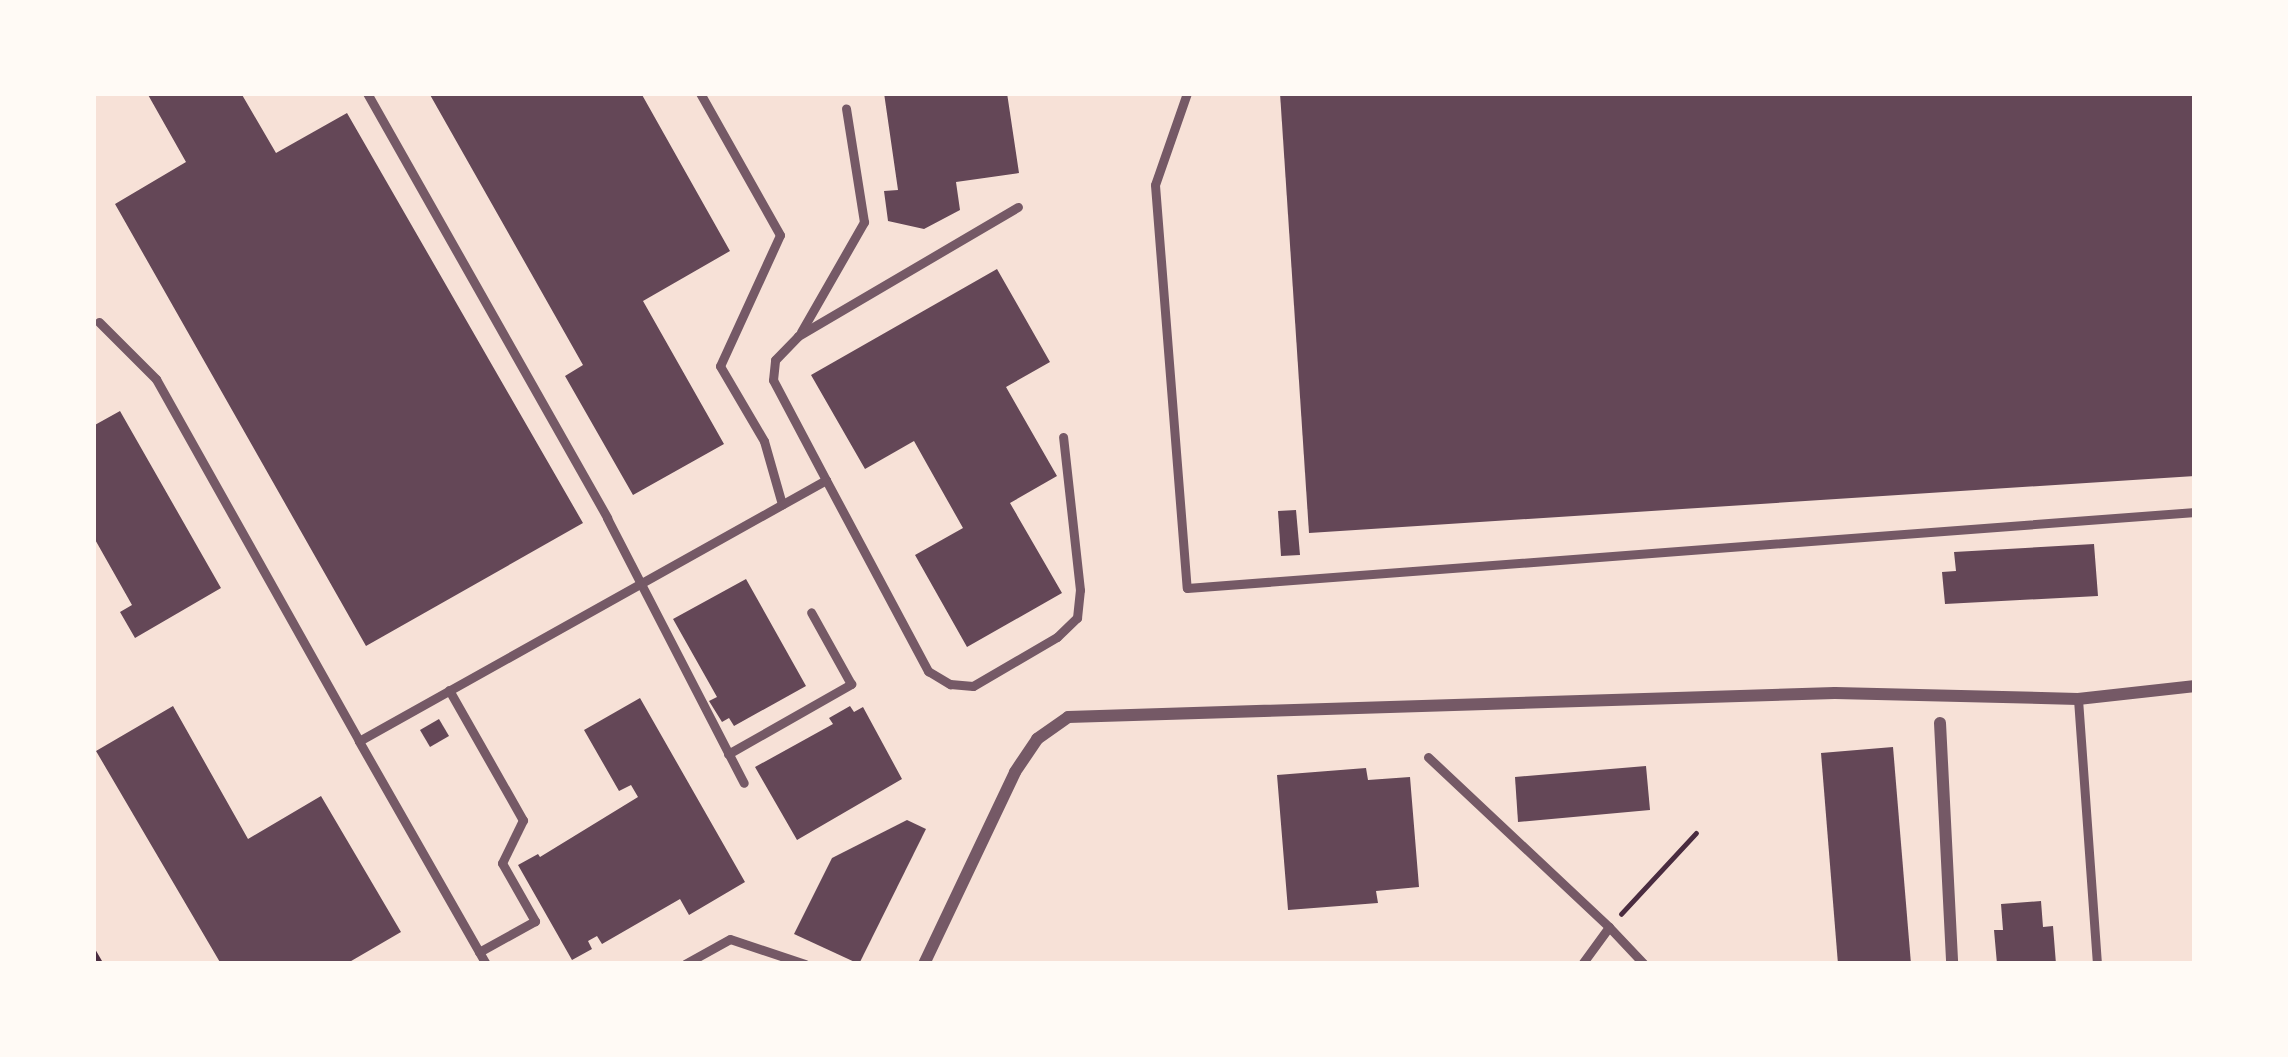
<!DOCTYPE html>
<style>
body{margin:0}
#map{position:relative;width:2288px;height:1057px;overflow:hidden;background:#f7e1d7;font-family:"Archivo Narrow",sans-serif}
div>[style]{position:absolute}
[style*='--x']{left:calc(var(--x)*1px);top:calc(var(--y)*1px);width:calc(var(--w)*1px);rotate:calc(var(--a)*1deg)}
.building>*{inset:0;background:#644757}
.path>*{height:4.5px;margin:-2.25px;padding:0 2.25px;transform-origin:2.25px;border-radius:2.25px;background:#4a2c40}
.service>*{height:9px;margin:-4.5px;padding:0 4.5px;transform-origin:4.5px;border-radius:4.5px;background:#755966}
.minor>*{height:12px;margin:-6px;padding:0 6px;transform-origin:6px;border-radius:6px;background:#755966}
span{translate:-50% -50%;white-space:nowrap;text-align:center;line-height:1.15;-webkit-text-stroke:9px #fffaf5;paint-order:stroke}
.frame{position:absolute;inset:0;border:96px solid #fffaf5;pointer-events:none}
</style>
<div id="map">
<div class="building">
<i style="clip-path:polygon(147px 93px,241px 93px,276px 153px,347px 113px,583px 523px,366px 646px,115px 204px,186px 162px)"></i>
<i style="clip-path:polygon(429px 93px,641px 93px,730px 251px,643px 301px,724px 444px,633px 495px,565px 376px,583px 365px)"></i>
<i style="clip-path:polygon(884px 93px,1007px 93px,1019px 173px,956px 182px,960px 210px,924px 229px,888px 221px,884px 191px,898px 190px)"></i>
<i style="clip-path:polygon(1280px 93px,2195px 93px,2195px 476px,1309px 533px)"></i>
<i style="clip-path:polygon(997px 269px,1050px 362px,1006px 387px,1057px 476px,1010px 503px,1062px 593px,967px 647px,915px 555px,963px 528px,928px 466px,914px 441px,865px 469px,811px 375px)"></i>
<i style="clip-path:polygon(120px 411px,221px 588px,135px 638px,120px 612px,132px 605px,93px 536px,93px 426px)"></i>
<i style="clip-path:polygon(1296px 510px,1300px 555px,1281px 556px,1278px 511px)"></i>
<i style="clip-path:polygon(2094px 544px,2098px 596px,1945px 604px,1942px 572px,1956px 571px,1954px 552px)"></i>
<i style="clip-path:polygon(746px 579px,806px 686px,734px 726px,729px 718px,722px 722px,709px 701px,717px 697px,673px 619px)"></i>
<i style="clip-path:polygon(640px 698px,745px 882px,689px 915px,680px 899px,602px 944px,597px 936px,588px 941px,592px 949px,572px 960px,518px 865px,538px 854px,540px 857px,638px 797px,631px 785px,619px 791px,584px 730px)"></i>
<i style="clip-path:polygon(173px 706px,248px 839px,321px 796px,401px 932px,346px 964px,221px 964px,96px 751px)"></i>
<i style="clip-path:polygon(850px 706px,854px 712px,863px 707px,902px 779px,797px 840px,755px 767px,833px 724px,829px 718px)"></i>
<i style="clip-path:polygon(439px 719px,449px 736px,430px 747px,420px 730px)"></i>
<i style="clip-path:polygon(1893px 747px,1911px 964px,1838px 964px,1821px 753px)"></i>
<i style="clip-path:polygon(1646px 766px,1650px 810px,1518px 822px,1515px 777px)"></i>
<i style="clip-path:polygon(1366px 768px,1368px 780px,1410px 777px,1419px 887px,1376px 891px,1378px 903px,1288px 910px,1277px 775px)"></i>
<i style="clip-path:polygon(907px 820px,926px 829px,859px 964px,794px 934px,832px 858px)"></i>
<i style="clip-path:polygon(2041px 901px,2043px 927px,2053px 926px,2056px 964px,1997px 964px,1994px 930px,2003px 930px,2001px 904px)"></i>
</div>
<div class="path">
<i style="--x:1621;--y:914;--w:110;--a:-47.2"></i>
<i style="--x:93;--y:950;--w:16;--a:60"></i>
</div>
<div class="service">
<i style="--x:367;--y:93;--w:488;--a:60.5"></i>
<i style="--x:607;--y:518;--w:298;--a:62.7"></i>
<i style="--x:700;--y:93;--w:163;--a:60.6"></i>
<i style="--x:780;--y:235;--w:144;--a:114.6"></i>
<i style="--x:720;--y:366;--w:87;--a:59.6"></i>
<i style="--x:764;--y:441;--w:66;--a:74.1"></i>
<i style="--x:1187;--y:93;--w:97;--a:109.2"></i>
<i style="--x:1155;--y:185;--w:404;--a:85.5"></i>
<i style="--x:1187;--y:588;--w:1011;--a:-4.31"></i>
<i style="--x:99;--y:322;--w:81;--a:45"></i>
<i style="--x:156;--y:379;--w:415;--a:60.7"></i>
<i style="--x:801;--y:332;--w:127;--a:-60.2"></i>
<i style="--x:864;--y:222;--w:115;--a:-99"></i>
<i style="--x:826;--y:480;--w:113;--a:-117.9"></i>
<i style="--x:773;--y:380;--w:20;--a:-84"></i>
<i style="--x:775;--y:360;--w:33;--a:-46"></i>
<i style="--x:798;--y:336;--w:255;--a:-30.4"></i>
<i style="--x:449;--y:690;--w:150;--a:60.4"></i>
<i style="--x:523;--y:820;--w:48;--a:116"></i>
<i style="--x:502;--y:863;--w:67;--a:60.4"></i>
<i style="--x:535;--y:921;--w:64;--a:151"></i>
<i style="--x:2078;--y:699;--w:266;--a:85.9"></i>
<i style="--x:728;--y:754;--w:142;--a:-29.6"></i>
<i style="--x:851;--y:684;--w:82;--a:-119.1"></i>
<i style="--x:1428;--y:757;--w:248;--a:43.2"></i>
<i style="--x:1609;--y:927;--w:46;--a:126.1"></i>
<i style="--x:1609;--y:927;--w:51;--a:46.6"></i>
<i style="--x:486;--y:964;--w:257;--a:-119.7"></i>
<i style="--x:359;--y:741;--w:535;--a:-29.2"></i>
<i style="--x:826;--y:480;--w:217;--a:61.9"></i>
<i style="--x:928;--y:671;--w:26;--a:31"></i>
<i style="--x:950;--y:684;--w:23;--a:5"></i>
<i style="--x:973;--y:686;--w:97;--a:-30.3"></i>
<i style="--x:1057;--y:637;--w:28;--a:-44"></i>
<i style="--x:1077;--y:618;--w:28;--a:-84"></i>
<i style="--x:1080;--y:590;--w:154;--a:-96.3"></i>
<i style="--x:685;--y:964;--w:51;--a:-29.1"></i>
<i style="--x:730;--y:939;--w:79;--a:18.4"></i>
</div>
<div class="minor">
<i style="--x:1940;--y:723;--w:241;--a:87.1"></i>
<i style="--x:924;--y:964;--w:212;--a:-64.6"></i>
<i style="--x:1015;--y:772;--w:40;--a:-56"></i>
<i style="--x:1037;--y:739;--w:38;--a:-35"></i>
<i style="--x:1068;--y:717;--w:767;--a:-1.79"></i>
<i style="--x:1835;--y:693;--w:243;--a:1.4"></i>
<i style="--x:2078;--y:699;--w:118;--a:-6.3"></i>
</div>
<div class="frame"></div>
</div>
